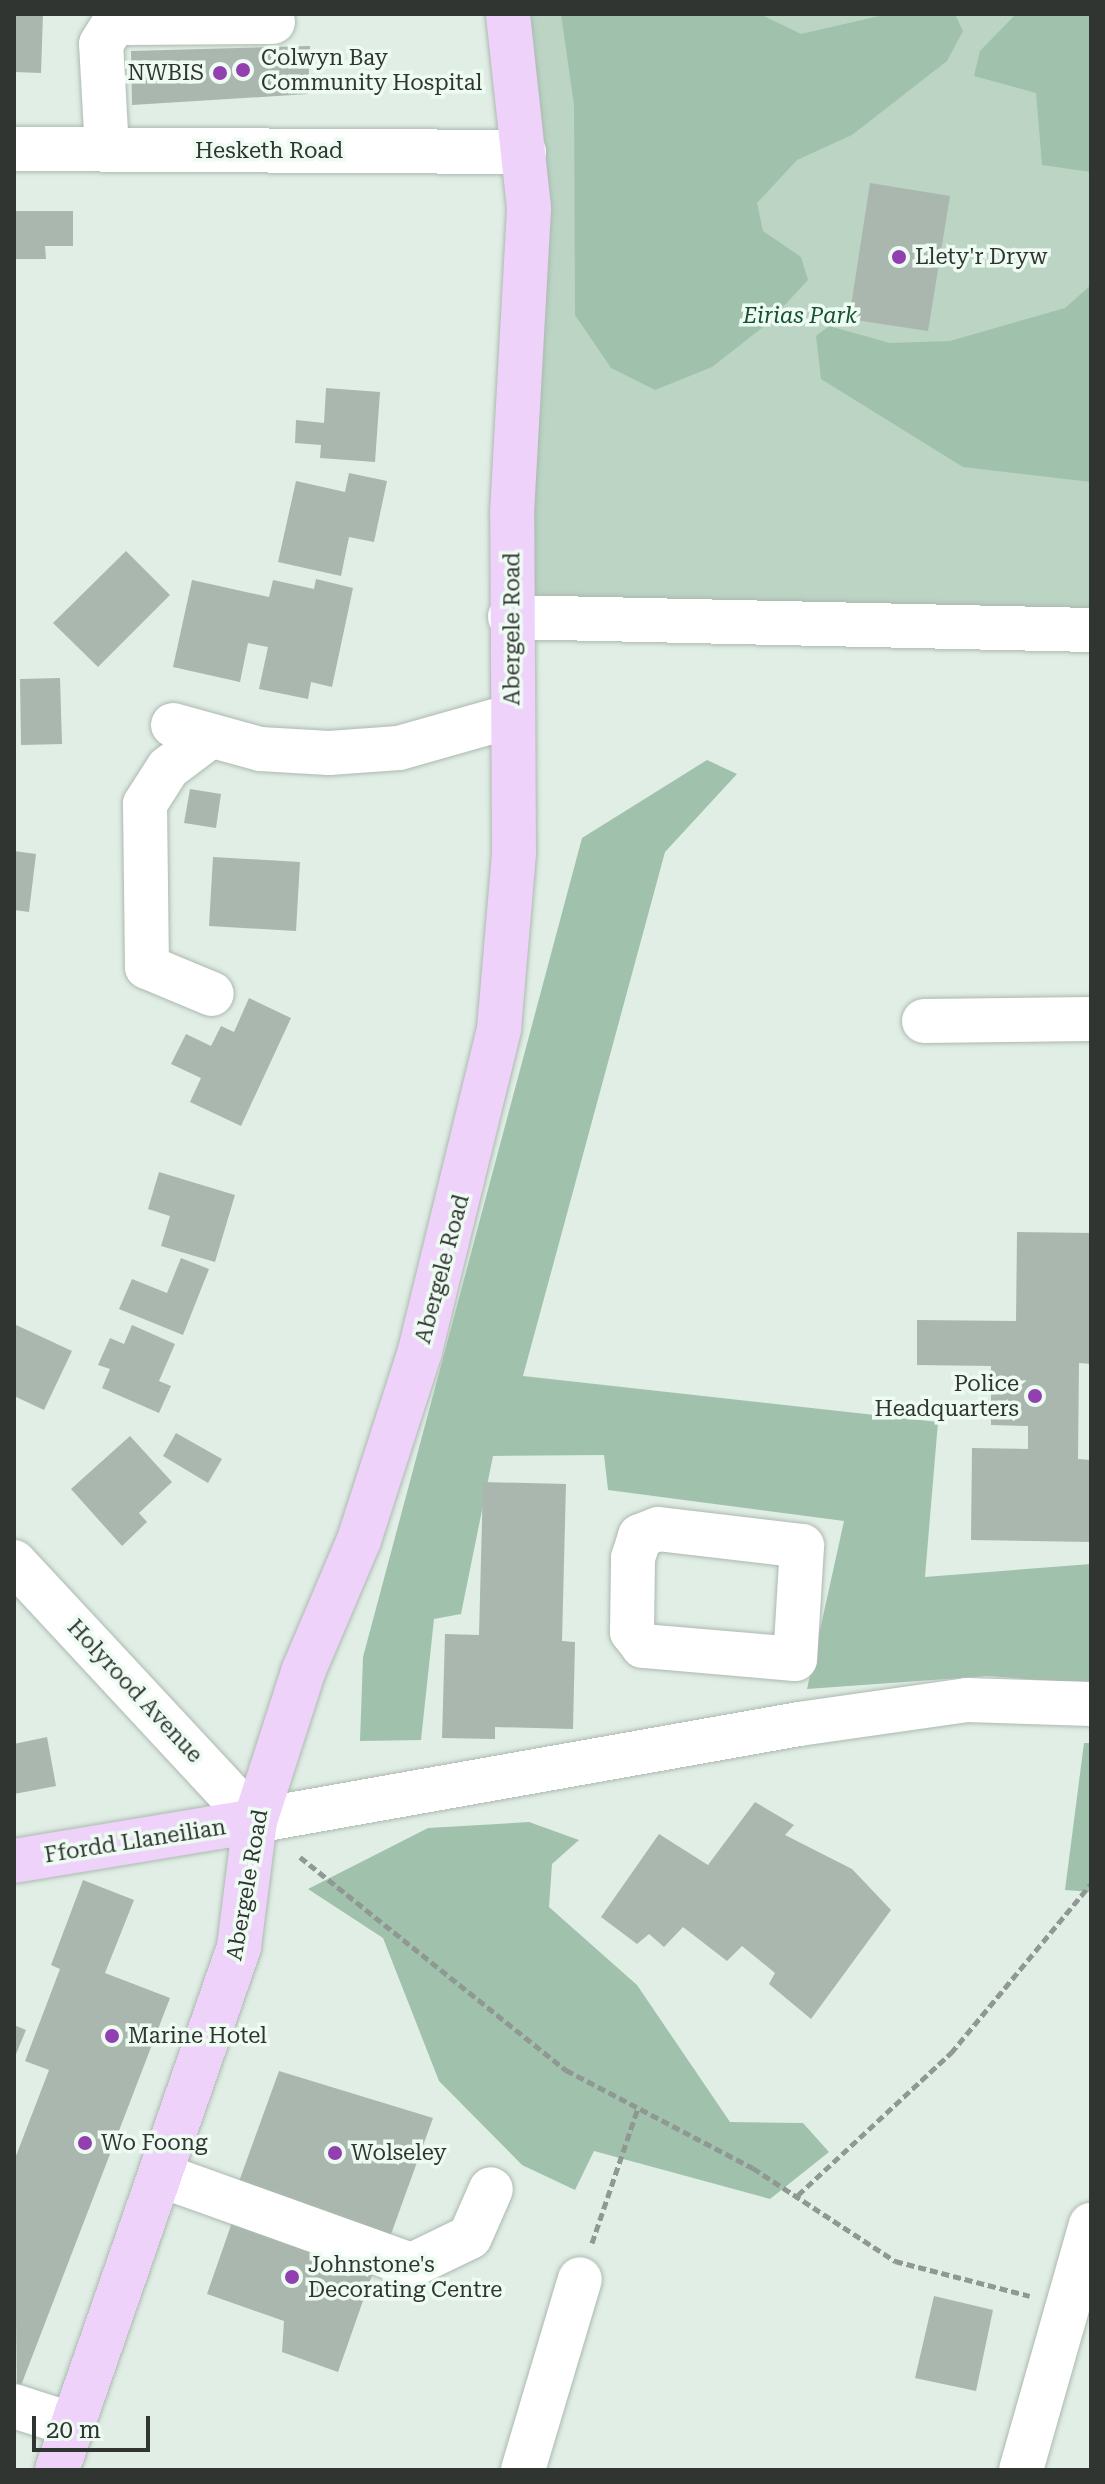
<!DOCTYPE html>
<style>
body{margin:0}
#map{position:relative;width:1105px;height:2484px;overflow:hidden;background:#e0eee5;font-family:"Roboto Serif",serif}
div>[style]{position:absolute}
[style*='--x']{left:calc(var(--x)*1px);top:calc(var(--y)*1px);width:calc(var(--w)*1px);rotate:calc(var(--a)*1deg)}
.green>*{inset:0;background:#bbd4c4}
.forest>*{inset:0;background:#a0c2ad}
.building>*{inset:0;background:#aab7ae}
.path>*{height:5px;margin-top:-2.5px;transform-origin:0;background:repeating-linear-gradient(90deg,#8f9892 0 8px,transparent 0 12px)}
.roads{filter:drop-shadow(0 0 2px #acb9b0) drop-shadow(0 0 2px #acb9b0)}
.minor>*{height:44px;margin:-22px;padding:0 22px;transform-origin:22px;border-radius:22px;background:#fff}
.major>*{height:44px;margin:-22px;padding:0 22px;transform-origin:22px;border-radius:22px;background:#efd2fa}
.dots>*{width:22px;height:22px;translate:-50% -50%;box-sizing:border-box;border:4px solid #eefbf2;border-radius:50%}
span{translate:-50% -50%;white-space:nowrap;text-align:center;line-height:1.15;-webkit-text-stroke:7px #eefbf2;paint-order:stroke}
.poi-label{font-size:22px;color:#303531}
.left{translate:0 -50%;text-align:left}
.right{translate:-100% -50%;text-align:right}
.street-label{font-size:22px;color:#303531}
.park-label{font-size:22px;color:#165033;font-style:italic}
.frame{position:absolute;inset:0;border:16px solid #303531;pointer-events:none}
.scale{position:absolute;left:32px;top:2416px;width:118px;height:36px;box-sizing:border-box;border:4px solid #303531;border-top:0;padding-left:10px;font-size:24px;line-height:28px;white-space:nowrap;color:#303531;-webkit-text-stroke:6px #eefbf2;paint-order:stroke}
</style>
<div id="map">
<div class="green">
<i style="clip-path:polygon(507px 14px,1091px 14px,1091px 631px,510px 617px)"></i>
</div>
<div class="forest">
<i style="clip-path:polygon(561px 14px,760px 14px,801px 34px,888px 14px,955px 14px,963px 31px,947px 61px,852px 135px,797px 160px,757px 203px,763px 231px,801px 257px,808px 280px,768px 323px,712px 367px,655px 390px,611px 368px,575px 315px,574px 105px)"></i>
<i style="clip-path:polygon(1016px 14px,1091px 14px,1091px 172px,1042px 165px,1036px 93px,974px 76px,980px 51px)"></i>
<i style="clip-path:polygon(1091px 285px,1091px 482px,963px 467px,821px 379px,816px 336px,829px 326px,890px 343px,950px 341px,1065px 308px)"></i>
<i style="clip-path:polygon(707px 760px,737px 774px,665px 852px,523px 1376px,938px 1422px,925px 1577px,1091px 1564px,1091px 1684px,988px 1676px,807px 1689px,844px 1521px,608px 1490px,604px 1455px,493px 1456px,461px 1614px,434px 1619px,421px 1740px,360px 1741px,363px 1657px,582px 838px)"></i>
<i style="clip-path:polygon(1084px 1743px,1091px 1743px,1091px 1892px,1065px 1890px)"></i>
<i style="clip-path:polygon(529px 1822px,579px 1840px,552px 1864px,549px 1907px,637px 1985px,730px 2122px,803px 2123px,829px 2152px,770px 2199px,594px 2151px,575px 2190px,522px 2165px,439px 2081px,383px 1938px,308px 1889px,428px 1828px)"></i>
</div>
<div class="building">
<i style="clip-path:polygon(14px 14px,43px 14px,41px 73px,14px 72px)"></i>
<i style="clip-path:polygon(310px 46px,308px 94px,132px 105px,131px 51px)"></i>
<i style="clip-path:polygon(870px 183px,950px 196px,928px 331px,849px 319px)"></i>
<i style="clip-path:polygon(14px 211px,73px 211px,73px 246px,45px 246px,46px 259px,14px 259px)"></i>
<i style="clip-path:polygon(326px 388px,380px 392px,375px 462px,320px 458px,321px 445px,295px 443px,296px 420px,324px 423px)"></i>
<i style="clip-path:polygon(349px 473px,387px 481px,374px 542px,349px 537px,341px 576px,278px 562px,296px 481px,345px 492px)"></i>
<i style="clip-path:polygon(126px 551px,170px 595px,98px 667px,53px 623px)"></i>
<i style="clip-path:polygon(316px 579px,353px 588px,332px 687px,311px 682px,308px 699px,259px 689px,268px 647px,248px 643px,240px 682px,173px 667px,192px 580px,269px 597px,273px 580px,314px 589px)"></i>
<i style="clip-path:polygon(60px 678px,62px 744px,21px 745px,20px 679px)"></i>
<i style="clip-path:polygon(190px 789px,221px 794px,216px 828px,184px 823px)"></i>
<i style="clip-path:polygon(14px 851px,36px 854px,29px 912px,14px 910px)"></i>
<i style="clip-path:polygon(213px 857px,300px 862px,296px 931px,209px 926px)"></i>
<i style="clip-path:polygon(249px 998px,291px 1018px,241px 1126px,190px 1102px,201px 1078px,171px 1064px,186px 1034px,211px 1046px,221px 1026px,234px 1032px)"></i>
<i style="clip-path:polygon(159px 1172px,235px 1195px,215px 1262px,161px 1246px,170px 1216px,148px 1209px)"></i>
<i style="clip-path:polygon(1017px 1232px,1091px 1233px,1091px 1364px,1079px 1363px,1078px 1459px,1091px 1460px,1091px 1542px,971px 1540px,972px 1448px,1028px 1449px,1028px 1426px,991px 1425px,991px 1366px,917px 1365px,917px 1320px,1016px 1321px)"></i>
<i style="clip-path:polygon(181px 1258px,209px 1269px,183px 1335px,119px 1309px,132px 1279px,167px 1293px)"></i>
<i style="clip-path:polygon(14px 1324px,72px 1351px,44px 1410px,14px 1396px)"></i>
<i style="clip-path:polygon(132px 1325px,175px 1344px,159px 1381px,171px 1386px,159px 1413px,102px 1388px,110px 1369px,98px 1365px,110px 1338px,124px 1344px)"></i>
<i style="clip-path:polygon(176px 1433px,222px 1459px,208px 1483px,163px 1456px)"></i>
<i style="clip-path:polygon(130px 1436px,172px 1482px,139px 1513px,147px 1522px,122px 1546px,71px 1489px)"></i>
<i style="clip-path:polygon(483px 1482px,566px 1484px,562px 1641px,575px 1642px,573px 1729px,495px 1727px,495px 1739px,442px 1738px,445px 1634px,479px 1635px)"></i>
<i style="clip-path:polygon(47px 1737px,56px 1786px,14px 1794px,14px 1744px)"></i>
<i style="clip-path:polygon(755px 1802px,794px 1825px,785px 1835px,852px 1869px,891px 1910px,811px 2019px,769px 1984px,775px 1973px,742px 1946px,727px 1961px,683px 1927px,664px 1947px,649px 1934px,637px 1944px,601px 1917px,659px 1834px,708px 1865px)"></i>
<i style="clip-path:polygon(83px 1880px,134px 1900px,105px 1973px,170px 1998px,17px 2396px,14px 2161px,49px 2070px,25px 2061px,60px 1969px,51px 1965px)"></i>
<i style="clip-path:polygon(14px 2025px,26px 2030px,14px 2059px)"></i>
<i style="clip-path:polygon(279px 2071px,433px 2118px,390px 2237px,237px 2187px)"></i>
<i style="clip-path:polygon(236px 2211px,377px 2261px,338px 2372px,282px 2352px,284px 2321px,207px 2294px)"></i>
<i style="clip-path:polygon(934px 2296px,993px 2310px,976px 2391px,915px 2378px)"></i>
</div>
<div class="path">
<i style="--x:300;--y:1857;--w:341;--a:38.7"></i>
<i style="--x:566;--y:2070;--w:211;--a:27.7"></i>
<i style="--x:753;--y:2168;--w:170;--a:33.2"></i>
<i style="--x:895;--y:2261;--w:139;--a:14.5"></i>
<i style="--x:798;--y:2195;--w:209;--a:-42.9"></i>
<i style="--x:951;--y:2053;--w:219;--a:-50.4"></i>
<i style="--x:592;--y:2243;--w:143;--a:-71.2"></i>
</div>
<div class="roads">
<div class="minor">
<i style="--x:14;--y:149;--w:510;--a:0.34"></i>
<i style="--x:107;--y:150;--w:106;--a:-93.2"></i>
<i style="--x:101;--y:44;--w:25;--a:-58"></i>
<i style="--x:114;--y:23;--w:159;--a:-0.4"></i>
<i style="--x:510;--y:617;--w:581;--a:1.28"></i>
<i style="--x:173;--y:725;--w:90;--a:15.4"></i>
<i style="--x:260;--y:749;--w:69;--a:3.3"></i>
<i style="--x:329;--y:753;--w:70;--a:-4.1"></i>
<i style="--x:399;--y:748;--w:117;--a:-15.8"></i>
<i style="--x:208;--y:738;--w:50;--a:143.1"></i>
<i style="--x:168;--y:768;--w:43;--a:122.6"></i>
<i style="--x:145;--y:804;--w:163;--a:89.3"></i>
<i style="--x:147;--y:967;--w:70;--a:22.6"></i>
<i style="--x:924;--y:1021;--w:167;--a:-0.7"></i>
<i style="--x:658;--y:1529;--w:145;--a:6.7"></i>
<i style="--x:802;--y:1546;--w:113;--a:93.5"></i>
<i style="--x:795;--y:1659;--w:153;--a:-175.1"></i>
<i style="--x:643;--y:1646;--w:18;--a:-128"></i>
<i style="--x:632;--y:1632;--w:74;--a:-89.2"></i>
<i style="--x:633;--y:1558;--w:23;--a:-72"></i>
<i style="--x:640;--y:1536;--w:19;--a:-21"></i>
<i style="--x:14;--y:1562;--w:354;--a:47.1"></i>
<i style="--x:255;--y:1821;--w:553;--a:-10.11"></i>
<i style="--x:799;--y:1724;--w:170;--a:-8.1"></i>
<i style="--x:967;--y:1700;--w:124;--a:1.8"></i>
<i style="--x:160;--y:2175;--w:268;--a:19.7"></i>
<i style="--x:412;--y:2265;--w:64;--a:-25.8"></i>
<i style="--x:470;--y:2237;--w:52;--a:-66.4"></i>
<i style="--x:14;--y:2406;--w:62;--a:17.9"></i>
<i style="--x:523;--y:2470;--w:199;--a:-73.4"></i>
<i style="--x:1021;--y:2470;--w:255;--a:-74.1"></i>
</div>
<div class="major">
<i style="--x:14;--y:1861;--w:244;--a:-9.4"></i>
<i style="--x:57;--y:2470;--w:554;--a:-70.81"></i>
<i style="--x:239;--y:1947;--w:127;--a:-82.8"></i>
<i style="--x:255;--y:1821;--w:157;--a:-72.1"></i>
<i style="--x:303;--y:1672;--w:143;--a:-67"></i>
<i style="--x:359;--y:1540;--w:199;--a:-72.1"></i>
<i style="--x:420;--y:1351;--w:332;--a:-76.2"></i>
<i style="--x:499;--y:1029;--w:177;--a:-85.1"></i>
<i style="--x:514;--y:853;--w:340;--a:-90.3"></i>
<i style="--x:512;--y:513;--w:305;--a:-86.8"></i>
<i style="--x:529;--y:208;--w:195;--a:-96.2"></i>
</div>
</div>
<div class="dots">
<i style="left:243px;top:70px;background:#9240af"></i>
<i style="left:220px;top:73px;background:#9240af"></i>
<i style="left:899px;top:257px;background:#9240af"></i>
<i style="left:1035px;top:1396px;background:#9240af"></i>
<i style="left:112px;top:2036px;background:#9240af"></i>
<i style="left:85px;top:2143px;background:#9240af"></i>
<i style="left:335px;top:2153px;background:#9240af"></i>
<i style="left:292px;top:2277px;background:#9240af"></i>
</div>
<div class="poi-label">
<span class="left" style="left:261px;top:70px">Colwyn Bay<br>Community Hospital</span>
<span class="right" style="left:204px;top:73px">NWBIS</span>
<span class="left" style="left:915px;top:257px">Llety'r Dryw</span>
<span class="right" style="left:1019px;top:1396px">Police<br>Headquarters</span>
<span class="left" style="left:128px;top:2036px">Marine Hotel</span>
<span class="left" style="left:101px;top:2143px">Wo Foong</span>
<span class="left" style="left:351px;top:2153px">Wolseley</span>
<span class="left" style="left:308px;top:2277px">Johnstone's<br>Decorating Centre</span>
</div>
<div class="street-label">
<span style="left:269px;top:151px">Hesketh Road</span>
<span style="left:512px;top:629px;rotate:-90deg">Abergele Road</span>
<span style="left:442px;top:1269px;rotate:-75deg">Abergele Road</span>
<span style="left:135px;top:1691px;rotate:47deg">Holyrood Avenue</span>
<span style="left:135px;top:1841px;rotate:-9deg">Ffordd Llaneilian</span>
<span style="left:247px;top:1885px;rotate:-80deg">Abergele Road</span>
</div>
<div class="park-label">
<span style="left:800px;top:316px">Eirias Park</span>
</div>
<div class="frame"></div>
<div class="scale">20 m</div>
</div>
